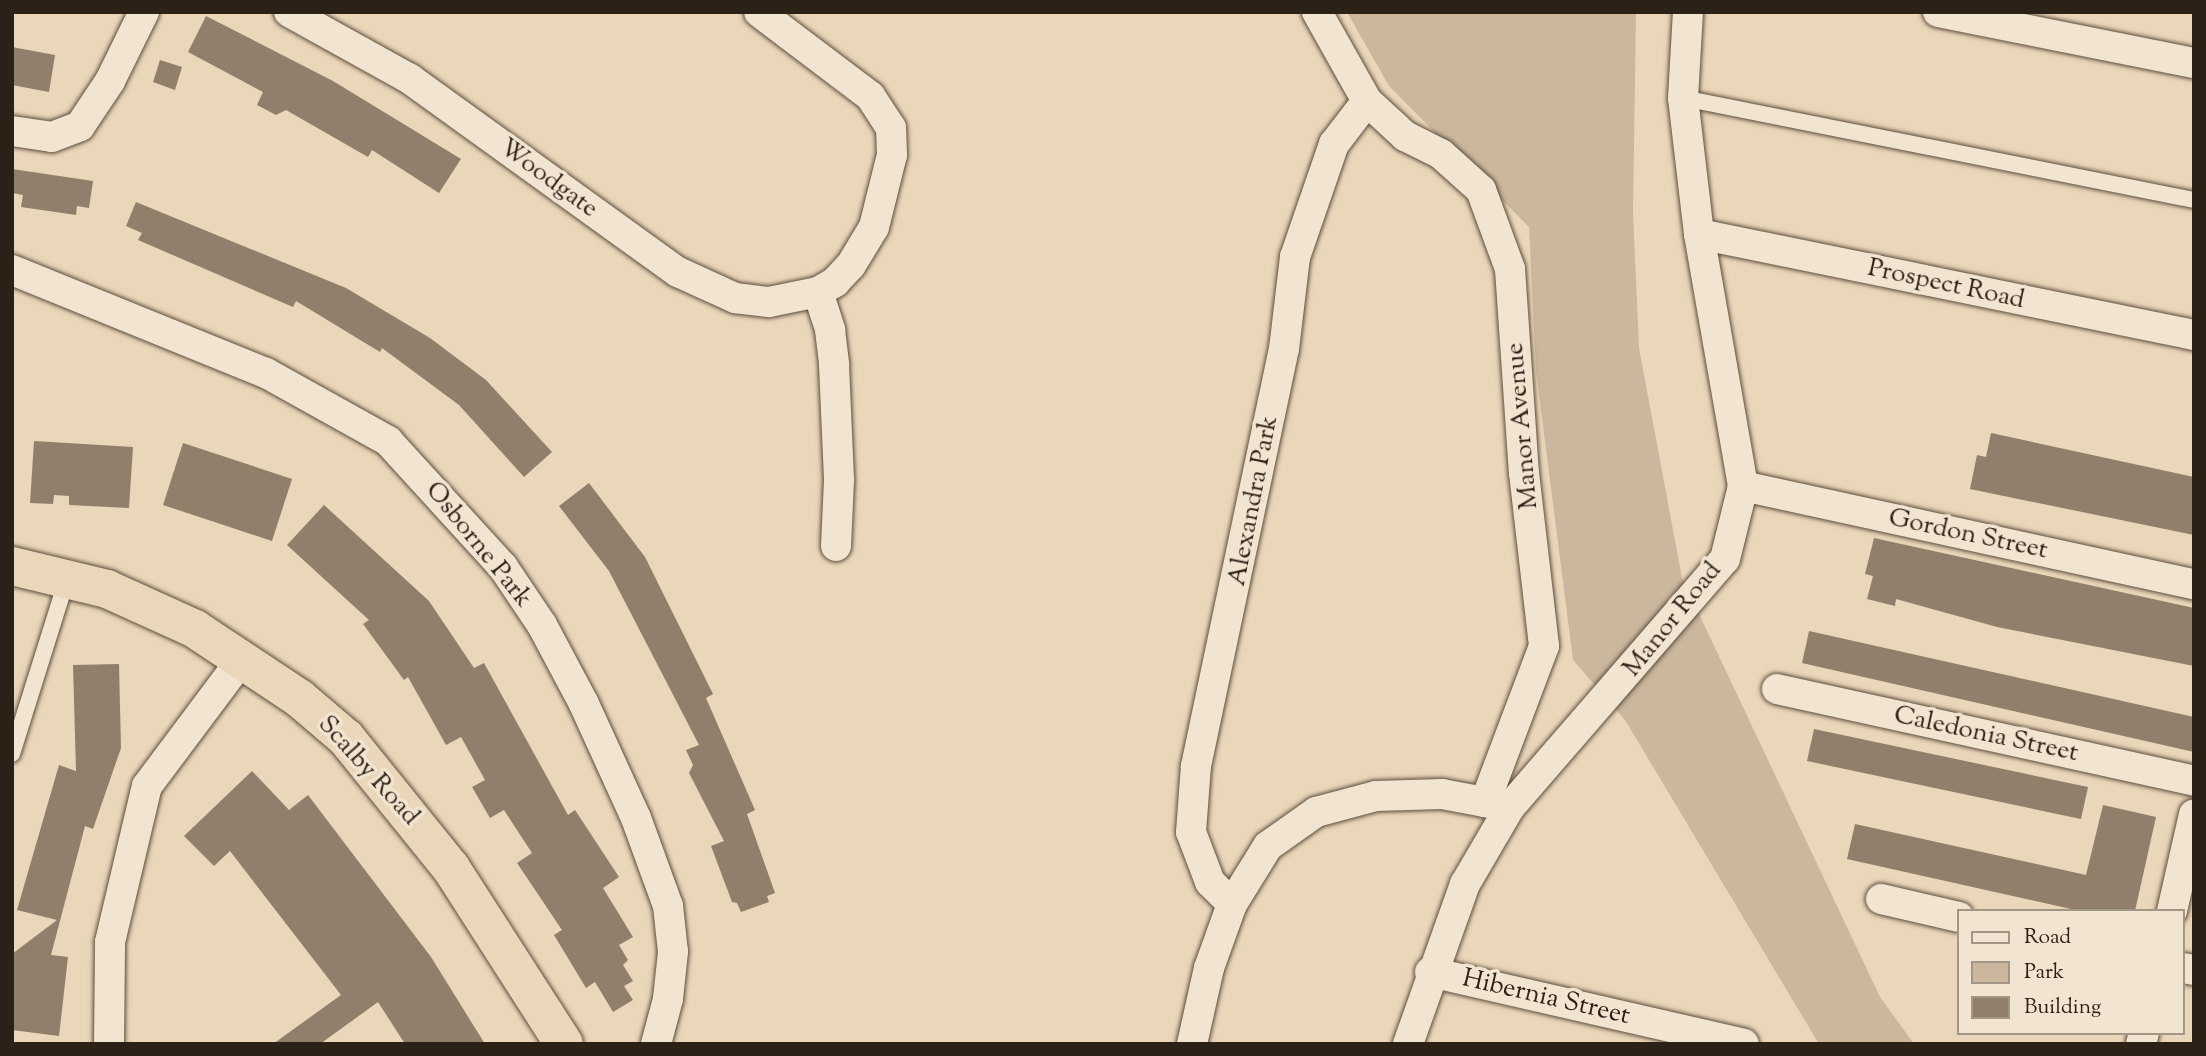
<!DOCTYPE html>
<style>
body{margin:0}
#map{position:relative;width:2206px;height:1056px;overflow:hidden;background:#ead6b8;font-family:"Sorts Mill Goudy",serif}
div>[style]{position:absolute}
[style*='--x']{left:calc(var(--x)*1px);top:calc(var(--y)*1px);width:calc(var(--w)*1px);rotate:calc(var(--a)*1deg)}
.green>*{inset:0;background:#cab79d}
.building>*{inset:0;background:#8f7f6b}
.roads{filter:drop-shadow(0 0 2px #5c4e3f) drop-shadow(0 0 2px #5c4e3f)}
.lane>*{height:16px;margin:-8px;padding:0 8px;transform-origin:8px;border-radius:8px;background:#f1e4d1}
.street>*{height:30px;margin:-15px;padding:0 15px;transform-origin:15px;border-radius:15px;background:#f1e4d1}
.highway>*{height:38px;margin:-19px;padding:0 19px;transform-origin:19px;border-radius:19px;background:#ead6b8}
span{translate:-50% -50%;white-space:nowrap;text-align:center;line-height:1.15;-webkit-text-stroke:7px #f1e4d1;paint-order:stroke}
.street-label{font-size:26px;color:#2c2117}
.frame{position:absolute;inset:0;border:14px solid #2c2117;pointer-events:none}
.legend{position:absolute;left:1957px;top:909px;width:228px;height:126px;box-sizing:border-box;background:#f1e4d1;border:2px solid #a29687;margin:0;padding:9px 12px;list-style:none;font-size:21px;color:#2c2117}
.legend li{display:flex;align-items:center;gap:14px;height:35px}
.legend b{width:35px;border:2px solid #a29687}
</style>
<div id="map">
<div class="green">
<i style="clip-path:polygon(1347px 12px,1636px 12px,1633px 212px,1639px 348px,1682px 578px,1880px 997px,1914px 1044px,1819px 1044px,1625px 720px,1573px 660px,1536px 371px,1529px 227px,1389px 86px)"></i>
</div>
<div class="building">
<i style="clip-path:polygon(206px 16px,333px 81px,461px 159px,439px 193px,372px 150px,368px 157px,286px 110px,276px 115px,257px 105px,263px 92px,188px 52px)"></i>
<i style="clip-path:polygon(12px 47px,55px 55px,49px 92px,12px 85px)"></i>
<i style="clip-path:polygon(160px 60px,182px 67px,175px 90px,153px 82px)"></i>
<i style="clip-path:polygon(12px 169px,93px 181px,89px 208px,77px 206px,76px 215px,21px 207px,23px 195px,12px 193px)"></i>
<i style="clip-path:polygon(136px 202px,346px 288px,430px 338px,486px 380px,552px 452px,524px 477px,459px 405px,382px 348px,380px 352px,296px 301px,293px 307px,138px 240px,142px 233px,126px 226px)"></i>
<i style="clip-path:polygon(1991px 433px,2194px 477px,2194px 535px,1970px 489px,1977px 455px,1986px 457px)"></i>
<i style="clip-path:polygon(34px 441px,133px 447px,129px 508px,69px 505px,69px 496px,54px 495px,53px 504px,30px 503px)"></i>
<i style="clip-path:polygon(183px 443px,292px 479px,272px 541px,163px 505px)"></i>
<i style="clip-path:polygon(589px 483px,645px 557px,713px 694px,706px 698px,755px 810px,747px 814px,775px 893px,767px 896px,769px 902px,741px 912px,737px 903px,732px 902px,711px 846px,724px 841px,689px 773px,693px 765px,686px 750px,699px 745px,609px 571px,559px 506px)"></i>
<i style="clip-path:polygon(324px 505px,429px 601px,474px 668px,484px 663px,568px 815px,575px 810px,619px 877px,603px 888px,633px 937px,619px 945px,628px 960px,623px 965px,633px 981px,624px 986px,633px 1000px,613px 1012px,595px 982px,586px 988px,554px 935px,562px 930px,517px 863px,532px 853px,504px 810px,490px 818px,472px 787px,485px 780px,461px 737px,446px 745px,408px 677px,404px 680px,363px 624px,369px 620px,287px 545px)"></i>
<i style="clip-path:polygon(1874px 538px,2194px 608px,2194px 666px,1997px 627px,1896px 599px,1895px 606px,1867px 599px,1873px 576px,1865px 574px)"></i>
<i style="clip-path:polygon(1809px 631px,2194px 717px,2194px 752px,1802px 663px)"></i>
<i style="clip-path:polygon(119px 664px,121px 748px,93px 829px,85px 826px,51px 955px,68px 957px,59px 1036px,12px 1030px,12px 954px,57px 920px,17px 910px,59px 765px,76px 771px,73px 665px)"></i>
<i style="clip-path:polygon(1814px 729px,2088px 787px,2081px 819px,1807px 761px)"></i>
<i style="clip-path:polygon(252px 771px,289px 810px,308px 795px,431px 957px,485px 1044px,405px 1044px,378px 1002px,320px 1044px,273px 1044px,341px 995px,230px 851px,214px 866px,184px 836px)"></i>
<i style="clip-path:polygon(2103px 805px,2156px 817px,2135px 911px,2080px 911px,1847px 859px,1855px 824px,2086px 875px)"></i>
</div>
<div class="roads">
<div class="lane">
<i style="--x:1683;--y:98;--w:521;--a:11.29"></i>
<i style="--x:12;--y:754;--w:183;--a:-72.6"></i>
</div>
<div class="street">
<i style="--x:289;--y:12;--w:138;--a:29"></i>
<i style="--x:410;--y:79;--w:330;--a:35.8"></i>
<i style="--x:678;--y:272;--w:63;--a:24.5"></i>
<i style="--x:735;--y:298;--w:34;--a:7"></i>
<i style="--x:769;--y:302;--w:50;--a:-11.5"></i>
<i style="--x:818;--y:292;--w:20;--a:-30"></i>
<i style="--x:835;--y:282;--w:23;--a:-47"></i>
<i style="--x:851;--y:265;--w:44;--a:-58.8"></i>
<i style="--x:874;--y:227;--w:74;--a:-76"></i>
<i style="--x:892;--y:155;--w:27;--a:-92"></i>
<i style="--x:891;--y:128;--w:38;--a:-123"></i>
<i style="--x:870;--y:96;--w:139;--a:-142.9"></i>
<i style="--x:1317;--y:12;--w:102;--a:60.7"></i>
<i style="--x:1367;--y:101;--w:52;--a:42.6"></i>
<i style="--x:1405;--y:136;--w:40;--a:26.6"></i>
<i style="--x:1441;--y:154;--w:54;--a:42"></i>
<i style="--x:1481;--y:190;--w:84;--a:69.8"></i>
<i style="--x:1510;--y:269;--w:204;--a:86.1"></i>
<i style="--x:1524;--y:473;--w:174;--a:83.4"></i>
<i style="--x:1544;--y:646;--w:167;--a:110.7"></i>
<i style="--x:1938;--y:12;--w:261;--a:11.3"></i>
<i style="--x:12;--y:131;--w:40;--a:8.5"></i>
<i style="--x:52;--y:137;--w:30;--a:-21"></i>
<i style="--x:80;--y:126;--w:54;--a:-56.3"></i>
<i style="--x:110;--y:81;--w:77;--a:-63.8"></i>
<i style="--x:1699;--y:234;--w:505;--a:11.53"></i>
<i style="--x:12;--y:270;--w:274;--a:22.1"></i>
<i style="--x:266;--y:373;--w:140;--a:29.1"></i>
<i style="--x:388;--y:441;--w:171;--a:47.6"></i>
<i style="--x:503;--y:567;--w:70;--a:56.1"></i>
<i style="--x:542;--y:625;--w:89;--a:62"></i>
<i style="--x:584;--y:704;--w:125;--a:65.5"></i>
<i style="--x:636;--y:818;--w:94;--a:70"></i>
<i style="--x:668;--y:906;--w:46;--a:83.8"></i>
<i style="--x:673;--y:952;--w:47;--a:96.1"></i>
<i style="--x:668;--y:999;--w:47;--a:104.9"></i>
<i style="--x:818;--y:292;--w:40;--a:72"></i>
<i style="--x:830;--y:330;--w:35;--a:83"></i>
<i style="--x:834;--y:365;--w:115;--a:87.5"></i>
<i style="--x:839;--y:480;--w:66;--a:92.6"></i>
<i style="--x:1743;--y:486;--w:462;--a:12.3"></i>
<i style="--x:1777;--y:689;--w:427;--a:12.4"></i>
<i style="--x:1881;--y:899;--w:80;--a:13"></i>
<i style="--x:1232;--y:904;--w:68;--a:-58.2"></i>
<i style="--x:1268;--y:846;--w:59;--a:-35.3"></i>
<i style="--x:1316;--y:812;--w:62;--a:-14.9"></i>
<i style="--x:1376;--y:796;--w:66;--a:-1.7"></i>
<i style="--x:1442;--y:794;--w:65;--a:10.6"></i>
<i style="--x:2172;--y:911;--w:99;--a:-77.2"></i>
<i style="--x:2183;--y:968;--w:11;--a:10"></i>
<i style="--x:1430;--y:972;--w:322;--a:12.9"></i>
<i style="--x:109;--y:1044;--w:102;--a:-89.4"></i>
<i style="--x:110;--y:942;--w:160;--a:-76.7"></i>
<i style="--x:147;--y:786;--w:159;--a:-53.2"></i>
<i style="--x:1192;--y:1044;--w:78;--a:-77.4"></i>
<i style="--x:1209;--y:968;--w:68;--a:-70.2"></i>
<i style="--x:1232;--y:904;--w:31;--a:-135"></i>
<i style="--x:1210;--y:882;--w:53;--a:-110.8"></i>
<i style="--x:1191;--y:832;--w:66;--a:-85.7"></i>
<i style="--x:1196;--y:766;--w:426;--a:-78.1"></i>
<i style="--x:1284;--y:349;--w:93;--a:-83.2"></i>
<i style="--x:1295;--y:257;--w:120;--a:-71"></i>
<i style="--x:1334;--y:144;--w:54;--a:-52.5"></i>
<i style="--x:1408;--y:1044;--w:170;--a:-70.4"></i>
<i style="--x:1465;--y:884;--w:89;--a:-59.7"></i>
<i style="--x:1510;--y:807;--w:328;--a:-49.1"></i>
<i style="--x:1725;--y:559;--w:75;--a:-76.1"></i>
<i style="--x:1743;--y:486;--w:256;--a:-99.9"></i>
<i style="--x:1699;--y:234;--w:137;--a:-96.7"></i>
<i style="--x:1683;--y:98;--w:86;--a:-86.7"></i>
<i style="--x:2141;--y:1044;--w:11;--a:-75"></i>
</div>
<div class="highway">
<i style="--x:12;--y:566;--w:98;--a:13.6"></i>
<i style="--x:107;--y:589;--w:97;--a:24.4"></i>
<i style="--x:195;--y:629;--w:125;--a:33.6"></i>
<i style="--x:299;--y:698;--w:62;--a:40.4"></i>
<i style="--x:346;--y:738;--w:167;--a:51.1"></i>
<i style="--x:451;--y:868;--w:209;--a:57.3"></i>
</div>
</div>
<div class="street-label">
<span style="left:548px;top:179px;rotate:36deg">Woodgate</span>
<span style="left:1946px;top:285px;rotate:12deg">Prospect Road</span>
<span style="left:1523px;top:426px;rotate:-95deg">Manor Avenue</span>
<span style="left:1254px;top:501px;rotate:-79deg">Alexandra Park</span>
<span style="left:1968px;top:535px;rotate:12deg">Gordon Street</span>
<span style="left:478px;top:545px;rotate:51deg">Osborne Park</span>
<span style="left:1673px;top:620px;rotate:-51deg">Manor Road</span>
<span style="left:1986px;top:735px;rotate:12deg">Caledonia Street</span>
<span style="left:368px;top:771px;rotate:48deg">Scalby Road</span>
<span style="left:1546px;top:998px;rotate:13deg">Hibernia Street</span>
</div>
<div class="frame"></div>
<ul class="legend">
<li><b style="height:9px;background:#f1e4d1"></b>Road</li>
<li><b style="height:19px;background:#cab79d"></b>Park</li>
<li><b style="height:19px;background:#8f7f6b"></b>Building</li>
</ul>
</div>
